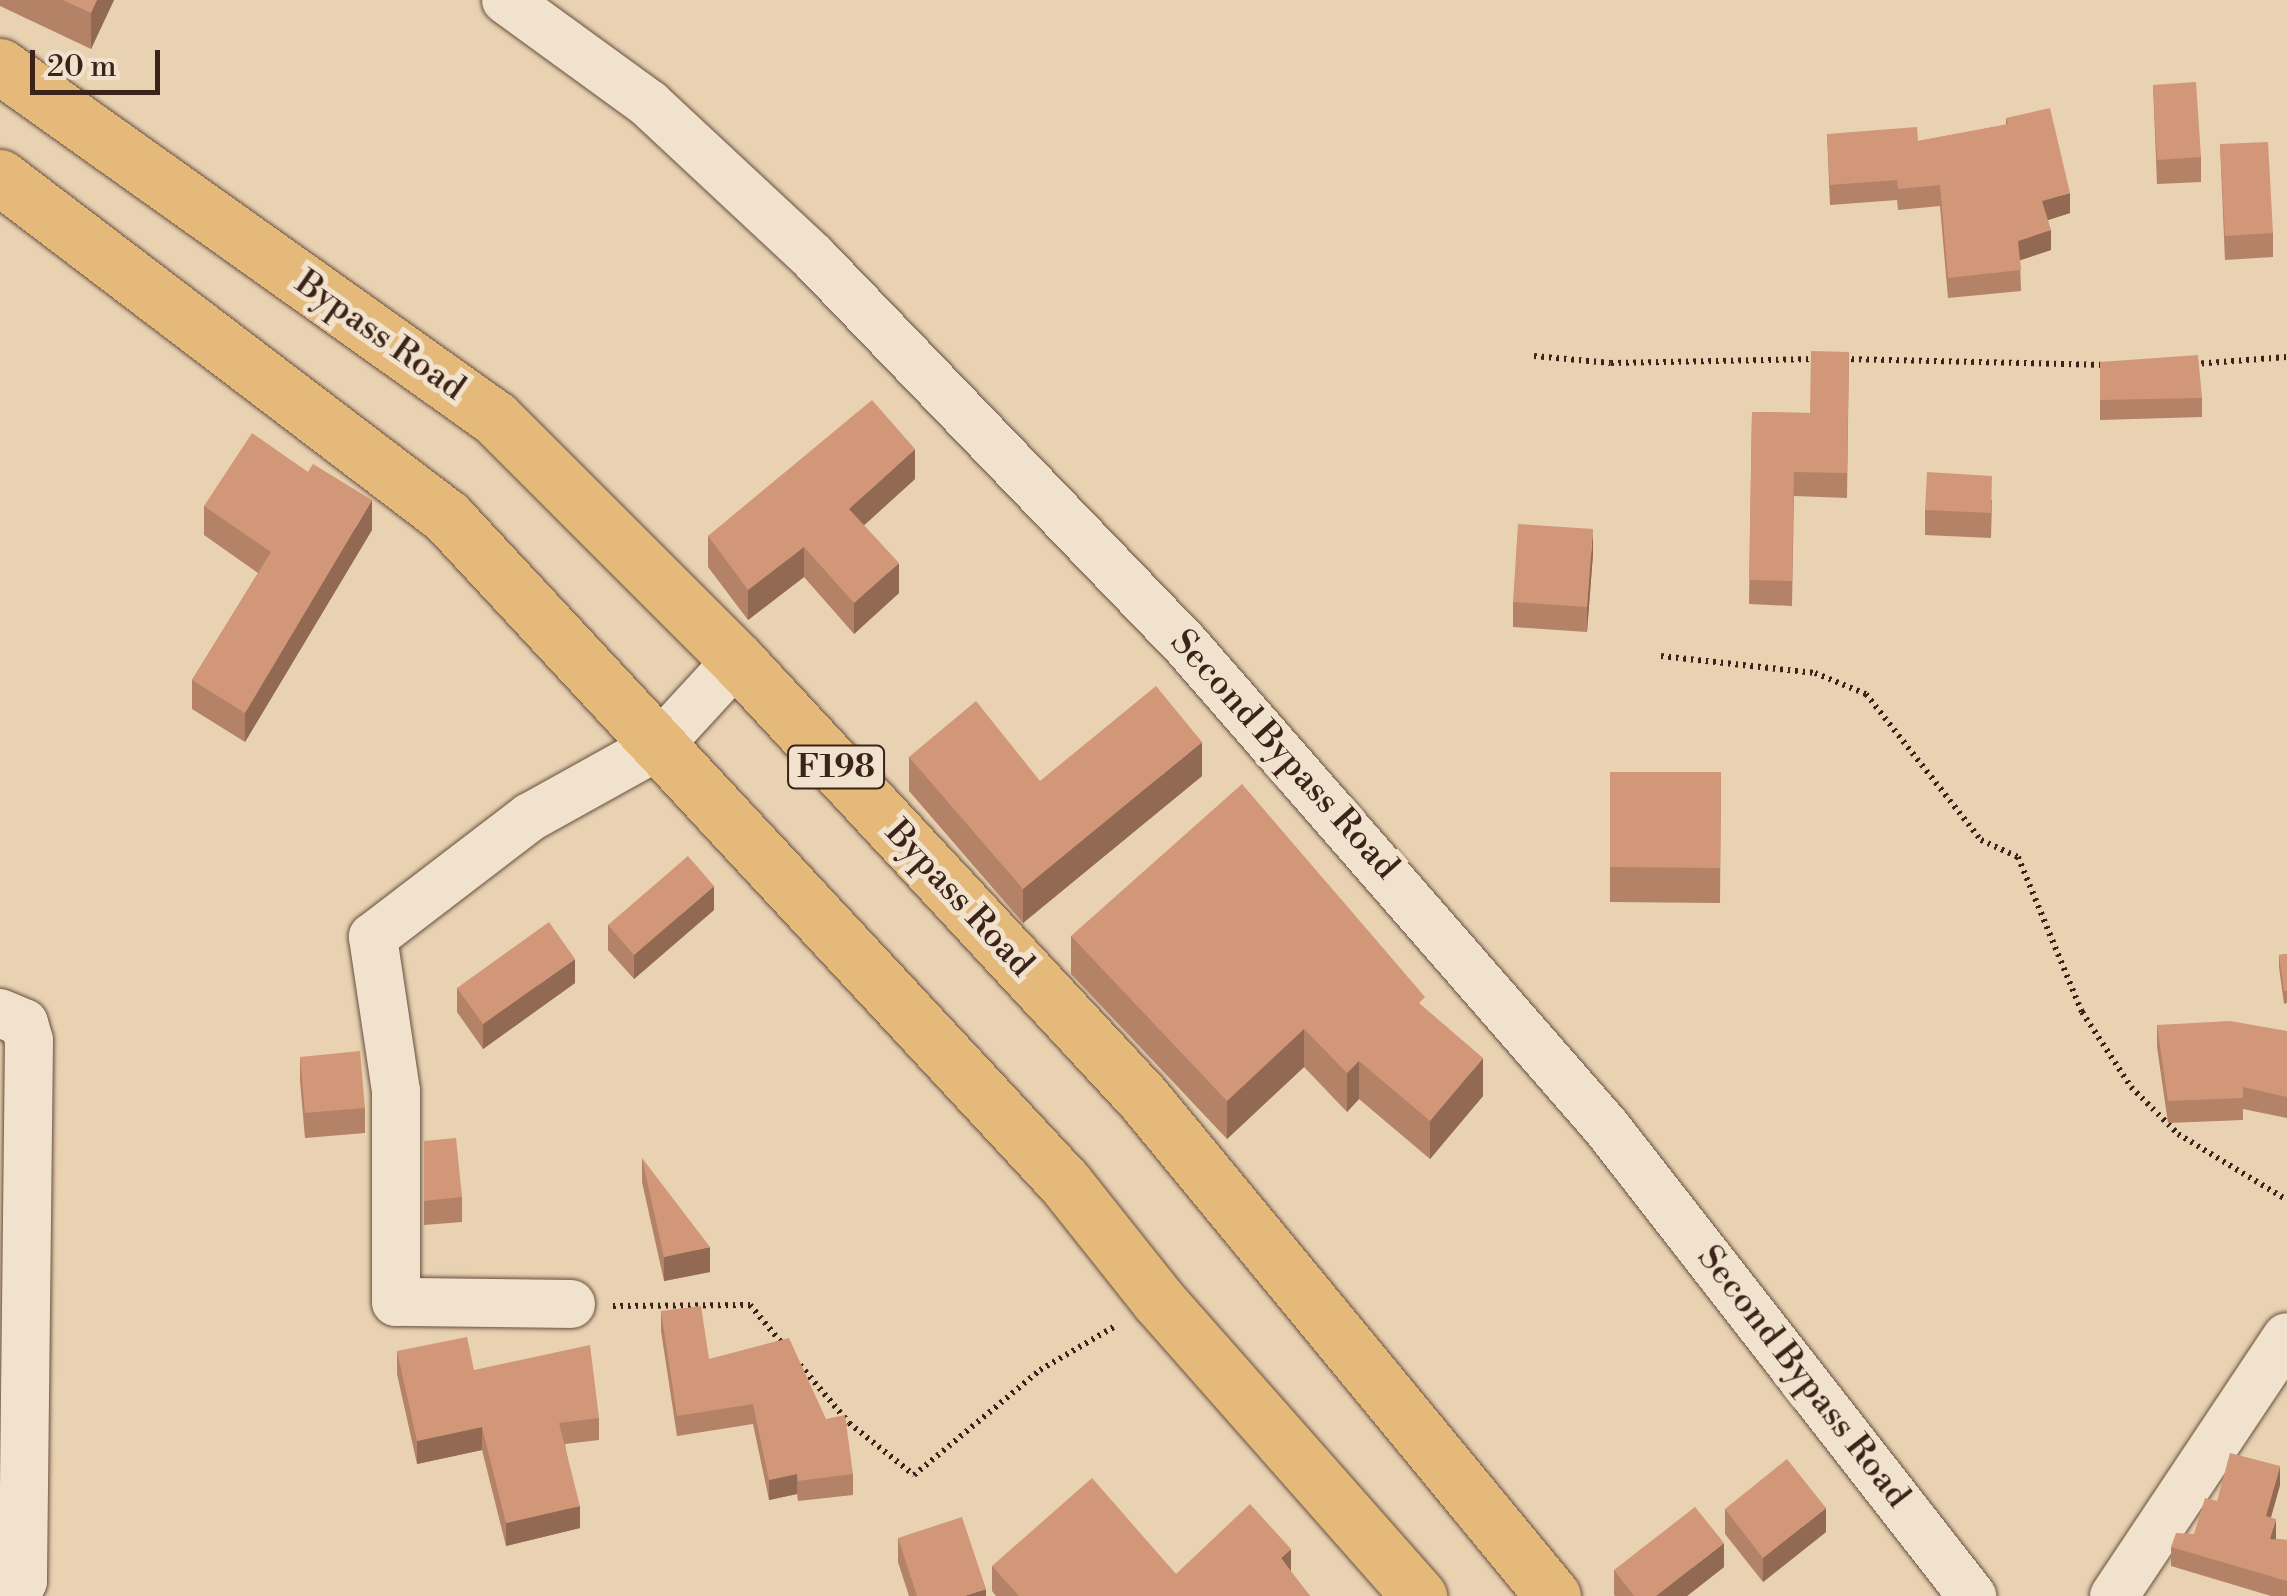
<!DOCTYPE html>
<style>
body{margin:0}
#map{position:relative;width:2287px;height:1596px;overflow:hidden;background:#e9d2b2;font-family:"Libre Bodoni",serif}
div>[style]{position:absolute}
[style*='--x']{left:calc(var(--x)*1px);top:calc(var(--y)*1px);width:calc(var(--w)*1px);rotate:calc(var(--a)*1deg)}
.path>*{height:6px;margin-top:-3px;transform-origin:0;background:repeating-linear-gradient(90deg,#3c2319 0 2.5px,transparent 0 7.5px)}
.roads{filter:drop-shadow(0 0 2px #674f3f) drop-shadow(0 0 2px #674f3f)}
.minor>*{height:48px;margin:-24px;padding:0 24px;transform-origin:24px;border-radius:24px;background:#f1e2cd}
.major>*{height:55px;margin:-27.5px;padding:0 27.5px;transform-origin:27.5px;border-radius:27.5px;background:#e4b979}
.wall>*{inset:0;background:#b48267}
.shaded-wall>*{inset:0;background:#926a54}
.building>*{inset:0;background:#d19778}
span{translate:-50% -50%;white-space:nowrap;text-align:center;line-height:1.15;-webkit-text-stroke:10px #f1e2cd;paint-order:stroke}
.shield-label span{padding:2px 8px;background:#f1e2cd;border:2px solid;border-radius:8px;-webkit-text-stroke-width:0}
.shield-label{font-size:32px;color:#3c2319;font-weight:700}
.street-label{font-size:35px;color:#3c2319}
.scale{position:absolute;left:30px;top:50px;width:130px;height:45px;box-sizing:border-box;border:5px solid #3c2319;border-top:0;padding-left:12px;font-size:30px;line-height:35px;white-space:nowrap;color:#3c2319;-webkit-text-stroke:8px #f1e2cd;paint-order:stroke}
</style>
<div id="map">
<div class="path">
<i style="--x:1534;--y:356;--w:77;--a:5.2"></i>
<i style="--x:1611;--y:363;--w:205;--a:-1.1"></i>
<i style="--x:1844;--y:359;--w:262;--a:1.3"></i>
<i style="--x:2194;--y:364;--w:93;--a:-4.3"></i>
<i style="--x:1661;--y:656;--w:155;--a:6.3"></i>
<i style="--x:1815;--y:673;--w:55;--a:22.4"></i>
<i style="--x:1866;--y:694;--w:186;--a:51.8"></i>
<i style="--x:1981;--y:840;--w:41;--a:24.7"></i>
<i style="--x:2018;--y:857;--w:168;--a:67.6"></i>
<i style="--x:2082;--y:1012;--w:90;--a:56.8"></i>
<i style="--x:2131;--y:1087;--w:66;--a:45"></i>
<i style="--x:2178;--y:1134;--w:127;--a:31.2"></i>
<i style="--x:613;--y:1306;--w:137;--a:-0.4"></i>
<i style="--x:750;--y:1305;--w:55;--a:50.2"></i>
<i style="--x:800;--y:1365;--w:76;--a:49.8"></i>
<i style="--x:849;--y:1423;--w:83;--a:38.7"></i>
<i style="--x:914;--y:1475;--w:164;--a:-39.8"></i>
<i style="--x:1040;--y:1370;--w:89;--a:-30.3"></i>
</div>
<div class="roads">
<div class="minor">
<i style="--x:506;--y:0;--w:177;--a:36"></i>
<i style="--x:649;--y:104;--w:224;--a:43"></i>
<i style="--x:813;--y:257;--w:538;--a:46.13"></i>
<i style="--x:1186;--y:645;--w:641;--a:48.92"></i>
<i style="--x:1607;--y:1128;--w:594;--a:52.05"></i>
<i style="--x:0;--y:1013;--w:26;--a:23"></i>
<i style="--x:24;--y:1023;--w:18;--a:74"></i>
<i style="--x:29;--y:1040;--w:541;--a:90.64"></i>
<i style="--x:23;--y:1581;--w:17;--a:115"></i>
<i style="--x:571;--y:1304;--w:175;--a:-179.3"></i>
<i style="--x:396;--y:1302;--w:211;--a:-90"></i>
<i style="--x:396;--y:1091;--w:156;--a:-98.5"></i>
<i style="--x:373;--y:937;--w:198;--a:-37.4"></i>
<i style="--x:530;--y:817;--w:146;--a:-29"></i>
<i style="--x:658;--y:746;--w:117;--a:-47.4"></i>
<i style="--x:2114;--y:1596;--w:311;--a:-56.3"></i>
</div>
<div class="major">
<i style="--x:0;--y:66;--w:607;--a:35.42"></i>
<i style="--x:495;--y:418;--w:342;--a:45"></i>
<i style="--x:737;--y:660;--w:597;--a:47.17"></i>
<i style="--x:1143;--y:1098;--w:645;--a:50.54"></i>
<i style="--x:0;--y:177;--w:562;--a:37.26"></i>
<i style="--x:447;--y:517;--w:909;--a:47.14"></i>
<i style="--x:1065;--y:1183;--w:149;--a:51.5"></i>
<i style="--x:1158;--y:1300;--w:395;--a:48.6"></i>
</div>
</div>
<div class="wall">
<i style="clip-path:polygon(0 0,114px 0,91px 49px,0 6px)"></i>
<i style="clip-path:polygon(2153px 85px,2201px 157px,2201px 182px,2157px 184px)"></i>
<i style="clip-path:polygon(2006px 118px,2070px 213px,2048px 220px,2051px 250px,2020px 260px,2021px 291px,1948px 298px,1940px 206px,1898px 210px,1897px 200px,1830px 205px,1827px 134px,1918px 141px,2006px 125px)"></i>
<i style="clip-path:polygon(2220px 144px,2273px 233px,2273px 257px,2225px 260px)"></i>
<i style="clip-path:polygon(1849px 352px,1847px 498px,1794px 496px,1792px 606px,1749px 604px,1752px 412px,1810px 413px)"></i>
<i style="clip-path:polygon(2100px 362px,2202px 398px,2202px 417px,2100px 420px)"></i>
<i style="clip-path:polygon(915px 479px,864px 525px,899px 593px,854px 634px,804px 577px,748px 620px,708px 567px,708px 536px)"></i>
<i style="clip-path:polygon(1992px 500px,1991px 538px,1925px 535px,1925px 510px)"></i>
<i style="clip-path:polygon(204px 506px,372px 530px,245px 742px,192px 709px,192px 680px,258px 573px,204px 535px)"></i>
<i style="clip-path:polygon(1593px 554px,1587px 632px,1513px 627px,1513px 602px)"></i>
<i style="clip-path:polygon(909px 757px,1040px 781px,1202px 776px,1023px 923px,909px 791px)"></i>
<i style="clip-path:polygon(1610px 772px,1721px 772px,1720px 903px,1610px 902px)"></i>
<i style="clip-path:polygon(714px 910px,634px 979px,608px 950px,608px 925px)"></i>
<i style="clip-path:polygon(1071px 936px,1425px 1009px,1483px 1096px,1430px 1159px,1359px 1099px,1347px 1112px,1304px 1067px,1227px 1139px,1071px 974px)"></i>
<i style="clip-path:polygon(2287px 954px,2287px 1003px,2284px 1004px,2279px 967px,2279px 955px)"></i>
<i style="clip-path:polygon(575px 983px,483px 1049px,457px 1012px,457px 988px)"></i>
<i style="clip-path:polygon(2157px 1025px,2287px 1031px,2287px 1118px,2243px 1109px,2243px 1120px,2168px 1123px,2157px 1047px)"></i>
<i style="clip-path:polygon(300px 1057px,365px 1108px,365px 1133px,305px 1138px,300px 1081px)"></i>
<i style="clip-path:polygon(424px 1141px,462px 1197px,462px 1222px,424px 1225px)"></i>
<i style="clip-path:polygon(642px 1158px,710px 1272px,664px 1281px,642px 1182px)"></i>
<i style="clip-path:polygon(661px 1311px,709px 1359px,853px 1474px,853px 1495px,798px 1501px,797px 1494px,769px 1500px,753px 1424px,677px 1436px,661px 1331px)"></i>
<i style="clip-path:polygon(397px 1351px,474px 1370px,599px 1418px,599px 1440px,565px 1444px,580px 1528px,506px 1546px,482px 1450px,417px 1464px,397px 1374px)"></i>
<i style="clip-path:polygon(2280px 1485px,2271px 1517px,2276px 1539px,2287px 1540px,2287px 1596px,2271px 1596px,2171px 1566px,2171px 1547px,2194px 1534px,2217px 1501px)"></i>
<i style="clip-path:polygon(1725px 1509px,1826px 1532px,1763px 1582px,1725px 1534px)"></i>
<i style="clip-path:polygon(898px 1538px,986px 1596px,909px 1596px,898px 1562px)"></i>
<i style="clip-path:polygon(992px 1566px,1176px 1574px,1291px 1572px,1310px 1596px,996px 1596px,992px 1591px)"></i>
<i style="clip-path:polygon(1724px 1567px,1687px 1596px,1615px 1596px,1614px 1595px,1614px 1570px)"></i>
</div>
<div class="shaded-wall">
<i style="clip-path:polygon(97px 0,114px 0,91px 49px,91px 13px)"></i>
<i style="clip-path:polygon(2070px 193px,2070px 213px,2042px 222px,2042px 201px)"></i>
<i style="clip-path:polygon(2051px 230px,2051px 250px,2018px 261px,2018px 241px)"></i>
<i style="clip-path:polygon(915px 449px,915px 479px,849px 539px,849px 509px)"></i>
<i style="clip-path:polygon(372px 500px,372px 530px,245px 742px,245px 713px)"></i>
<i style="clip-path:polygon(1593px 529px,1593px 554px,1587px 632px,1587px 607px)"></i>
<i style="clip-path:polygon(804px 547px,804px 577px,748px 620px,748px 590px)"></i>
<i style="clip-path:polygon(899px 563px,899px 593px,854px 634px,854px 603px)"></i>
<i style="clip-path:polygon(1202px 742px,1202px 776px,1023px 923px,1023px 889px)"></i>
<i style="clip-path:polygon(714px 886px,714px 910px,634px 979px,634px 955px)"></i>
<i style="clip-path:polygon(575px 959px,575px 983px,483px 1049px,483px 1024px)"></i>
<i style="clip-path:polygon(1304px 1029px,1304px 1067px,1227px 1139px,1227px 1101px)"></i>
<i style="clip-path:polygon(1483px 1058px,1483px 1096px,1430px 1159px,1430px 1121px)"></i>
<i style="clip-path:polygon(1359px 1061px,1359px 1099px,1347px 1112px,1347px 1073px)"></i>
<i style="clip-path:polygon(710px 1247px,710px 1272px,664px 1281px,664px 1257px)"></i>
<i style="clip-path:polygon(482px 1427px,482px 1450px,417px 1464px,417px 1441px)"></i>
<i style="clip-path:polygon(2280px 1466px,2280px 1485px,2266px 1535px,2266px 1516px)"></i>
<i style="clip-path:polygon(797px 1474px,797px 1494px,769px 1500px,769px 1480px)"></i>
<i style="clip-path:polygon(580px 1506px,580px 1528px,506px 1546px,506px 1523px)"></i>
<i style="clip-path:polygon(1826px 1508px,1826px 1532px,1763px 1582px,1763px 1558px)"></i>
<i style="clip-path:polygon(2276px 1519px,2276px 1538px,2270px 1558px,2270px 1539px)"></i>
<i style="clip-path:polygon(1724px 1543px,1724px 1567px,1687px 1596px,1656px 1596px)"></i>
<i style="clip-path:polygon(1291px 1549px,1291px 1573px,1281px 1558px)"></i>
<i style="clip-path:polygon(986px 1589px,986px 1596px,965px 1596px)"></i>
</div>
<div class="building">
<i style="clip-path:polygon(63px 0,97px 0,91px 13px)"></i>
<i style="clip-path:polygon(2196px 82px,2201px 157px,2157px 160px,2153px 85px)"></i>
<i style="clip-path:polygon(2050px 108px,2070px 193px,2042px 201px,2051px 230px,2018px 241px,2021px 270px,1948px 278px,1940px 185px,1898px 189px,1897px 180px,1830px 185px,1827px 134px,1917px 127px,1918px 141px,2008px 124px,2006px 118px)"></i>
<i style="clip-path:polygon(2268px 142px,2273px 233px,2225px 236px,2220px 144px)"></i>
<i style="clip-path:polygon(1811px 351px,1849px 352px,1847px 473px,1794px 472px,1792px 581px,1749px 580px,1752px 412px,1810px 413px)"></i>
<i style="clip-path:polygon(2198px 355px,2202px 398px,2100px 400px,2100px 362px)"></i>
<i style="clip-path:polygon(872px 400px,915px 449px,849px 509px,899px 563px,854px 603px,804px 547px,748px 590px,708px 536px)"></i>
<i style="clip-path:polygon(252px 433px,308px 472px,313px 464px,372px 500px,245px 713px,192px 680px,271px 552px,204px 506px)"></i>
<i style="clip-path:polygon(1927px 472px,1992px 476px,1991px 513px,1925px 510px)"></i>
<i style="clip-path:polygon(1518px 524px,1593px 529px,1587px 607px,1513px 602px)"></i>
<i style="clip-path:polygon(1156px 686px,1202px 742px,1023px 889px,909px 757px,976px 701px,1040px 781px)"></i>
<i style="clip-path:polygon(1610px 772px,1721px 772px,1720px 868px,1610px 867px)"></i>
<i style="clip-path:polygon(1242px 784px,1425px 997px,1419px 1003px,1483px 1058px,1430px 1121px,1359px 1061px,1347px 1073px,1304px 1029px,1227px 1101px,1071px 936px)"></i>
<i style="clip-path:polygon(688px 856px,714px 886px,634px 955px,608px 925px)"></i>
<i style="clip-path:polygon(549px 922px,575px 959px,483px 1024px,457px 988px)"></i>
<i style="clip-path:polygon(2287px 954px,2287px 991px,2284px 991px,2279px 955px)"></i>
<i style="clip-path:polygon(2230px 1021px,2287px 1031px,2287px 1097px,2243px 1087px,2243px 1098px,2168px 1101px,2157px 1025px)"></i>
<i style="clip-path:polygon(360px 1051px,365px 1108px,305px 1113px,300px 1057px)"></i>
<i style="clip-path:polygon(456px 1138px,462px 1197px,424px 1201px,424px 1141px)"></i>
<i style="clip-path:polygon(642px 1158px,710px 1247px,664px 1257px)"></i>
<i style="clip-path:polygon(701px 1306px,709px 1359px,789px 1338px,826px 1419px,845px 1415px,853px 1474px,798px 1481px,797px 1474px,769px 1480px,753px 1404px,677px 1416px,661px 1311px)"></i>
<i style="clip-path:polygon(467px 1337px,474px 1370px,590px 1345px,599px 1418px,559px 1423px,580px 1506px,506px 1523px,482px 1427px,417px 1441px,397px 1351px)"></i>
<i style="clip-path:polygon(2230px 1453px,2280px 1466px,2266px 1516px,2276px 1519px,2270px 1539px,2287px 1540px,2287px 1581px,2171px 1547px,2176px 1533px,2194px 1534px,2205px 1498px,2217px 1501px)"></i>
<i style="clip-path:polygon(1787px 1459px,1826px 1508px,1763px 1558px,1725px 1509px)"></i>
<i style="clip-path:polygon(1092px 1478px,1176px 1574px,1250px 1504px,1291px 1549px,1281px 1558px,1310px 1596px,1019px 1596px,992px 1566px)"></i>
<i style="clip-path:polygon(1695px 1507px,1724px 1543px,1656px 1596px,1634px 1596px,1614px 1570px)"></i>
<i style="clip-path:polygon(962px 1517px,986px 1589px,965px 1596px,917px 1596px,898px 1538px)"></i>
</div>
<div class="shield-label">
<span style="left:836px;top:767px">F198</span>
</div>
<div class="street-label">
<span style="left:380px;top:336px;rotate:35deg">Bypass Road</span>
<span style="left:1284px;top:755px;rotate:48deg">Second Bypass Road</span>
<span style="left:959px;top:899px;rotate:47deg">Bypass Road</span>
<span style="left:1803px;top:1377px;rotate:52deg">Second Bypass Road</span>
</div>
<div class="scale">20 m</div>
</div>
